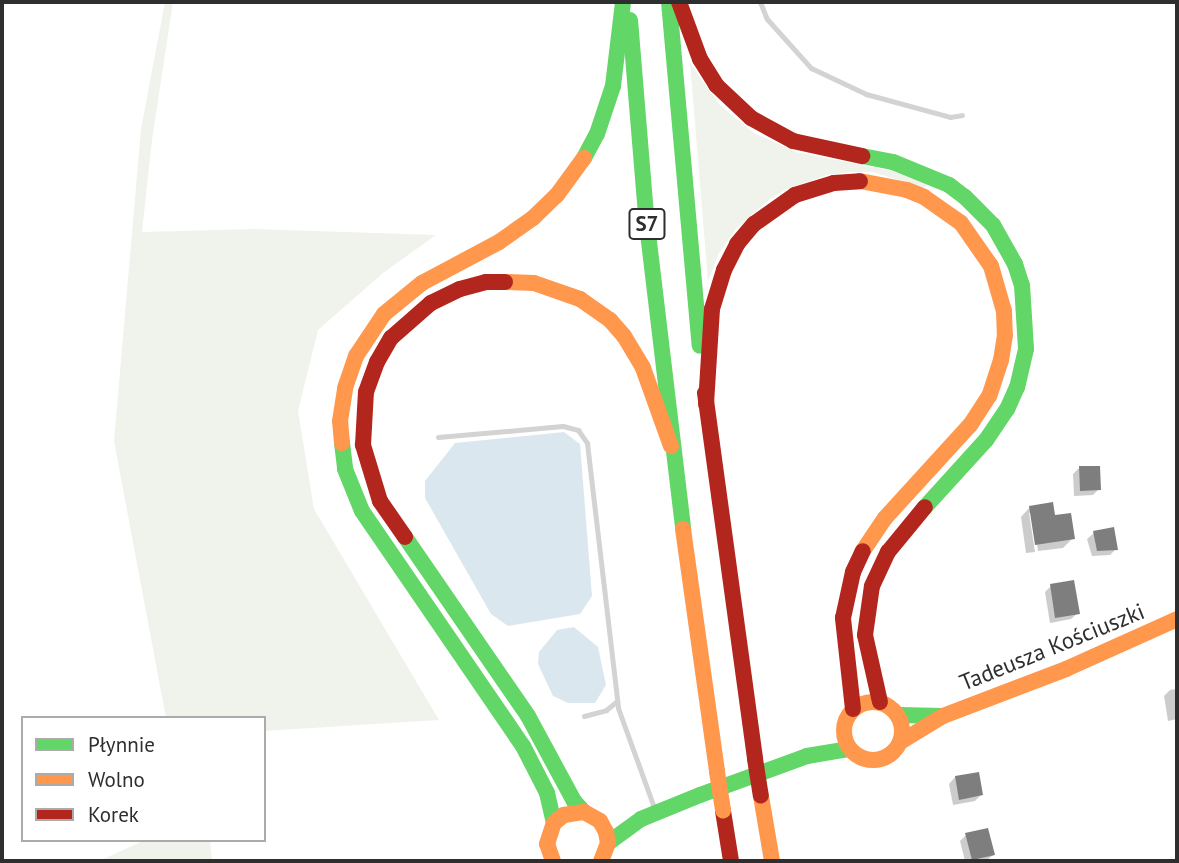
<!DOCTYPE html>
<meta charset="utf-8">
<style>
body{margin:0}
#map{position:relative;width:1179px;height:863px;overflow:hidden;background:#fff;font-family:"PT Sans",sans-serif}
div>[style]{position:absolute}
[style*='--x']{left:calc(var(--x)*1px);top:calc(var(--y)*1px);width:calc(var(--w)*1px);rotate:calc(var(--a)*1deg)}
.green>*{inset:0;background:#f0f3ec}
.water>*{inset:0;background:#dbe7ef}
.shadow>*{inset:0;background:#0003}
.building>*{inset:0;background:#7e7e7e}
.lane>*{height:5px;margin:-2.5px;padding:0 2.5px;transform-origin:2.5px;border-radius:2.5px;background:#d3d3d3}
.fast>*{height:16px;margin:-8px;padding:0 8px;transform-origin:8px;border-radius:8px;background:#63d668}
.slow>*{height:16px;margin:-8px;padding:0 8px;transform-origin:8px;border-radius:8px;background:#ff974d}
.slow>.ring{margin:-8px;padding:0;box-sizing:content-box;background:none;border:16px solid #ff974d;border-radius:50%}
.jam>*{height:16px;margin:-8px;padding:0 8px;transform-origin:8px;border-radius:8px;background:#b3261e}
.slow-bridge>*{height:16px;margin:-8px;padding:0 8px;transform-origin:8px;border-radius:8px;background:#ff974d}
.jam-bridge>*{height:16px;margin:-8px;padding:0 8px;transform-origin:8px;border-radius:8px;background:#b3261e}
span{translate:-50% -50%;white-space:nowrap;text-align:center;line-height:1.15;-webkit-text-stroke:7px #fff;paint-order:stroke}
.shield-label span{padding:2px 5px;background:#fff;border:2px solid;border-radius:5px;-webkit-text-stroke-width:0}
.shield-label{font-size:21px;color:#2e2e2e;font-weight:700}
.street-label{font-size:23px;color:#2e2e2e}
.frame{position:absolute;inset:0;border:4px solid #2e2e2e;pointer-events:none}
.legend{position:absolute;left:21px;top:716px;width:245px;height:126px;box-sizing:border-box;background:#fff;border:2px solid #ababab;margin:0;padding:9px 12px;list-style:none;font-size:21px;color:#2e2e2e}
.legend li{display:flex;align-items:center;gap:14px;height:35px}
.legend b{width:35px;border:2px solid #ababab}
</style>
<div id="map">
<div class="green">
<i style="clip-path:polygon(165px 2px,173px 2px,152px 140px,142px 232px,254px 229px,436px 235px,383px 273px,318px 330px,298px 411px,314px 509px,439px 720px,264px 731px,264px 718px,166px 718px,114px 441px,141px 129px)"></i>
<i style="clip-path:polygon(690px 63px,720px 105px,754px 133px,796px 152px,893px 171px,928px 185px,923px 188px,873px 172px,852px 172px,827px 175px,787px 189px,770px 199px,736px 229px,719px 253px,708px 281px)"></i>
<i style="clip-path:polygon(145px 840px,210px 840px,212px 861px,99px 861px)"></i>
</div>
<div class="water">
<i style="clip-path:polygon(564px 432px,580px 444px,592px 596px,580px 614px,508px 626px,491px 614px,425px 498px,425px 481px,455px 443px)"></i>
<i style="clip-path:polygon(574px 627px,598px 647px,606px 685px,595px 703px,568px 703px,553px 696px,538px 664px,539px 652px,557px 630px)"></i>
</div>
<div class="shadow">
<i style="clip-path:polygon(1079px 468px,1099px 489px,1093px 495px,1074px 496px,1073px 474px)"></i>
<i style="clip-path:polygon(1030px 507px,1054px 517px,1073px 538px,1063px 548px,1038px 551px,1032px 513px,1029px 513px,1035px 552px,1026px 553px,1021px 517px)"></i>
<i style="clip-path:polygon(1094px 533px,1116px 549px,1110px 555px,1092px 556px,1087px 539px)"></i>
<i style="clip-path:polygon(1051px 586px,1078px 613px,1071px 619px,1050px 623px,1045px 592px)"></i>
<i style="clip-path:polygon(1177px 689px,1177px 719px,1168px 721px,1164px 696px,1170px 690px)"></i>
<i style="clip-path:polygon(955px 777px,981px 795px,975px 801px,953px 805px,949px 784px)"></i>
<i style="clip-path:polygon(966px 835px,993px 855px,986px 861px,965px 861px,960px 841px)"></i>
</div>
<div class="building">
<i style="clip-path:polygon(1079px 466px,1100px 466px,1101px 490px,1080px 491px)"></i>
<i style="clip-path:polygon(1053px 502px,1055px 515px,1071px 513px,1075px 539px,1035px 545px,1029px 506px)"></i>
<i style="clip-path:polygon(1114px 527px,1118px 550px,1097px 551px,1093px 531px)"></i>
<i style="clip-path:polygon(1074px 580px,1080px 614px,1055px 618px,1050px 584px)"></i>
<i style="clip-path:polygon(979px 772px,983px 795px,959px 800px,955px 776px)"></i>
<i style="clip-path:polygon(988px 828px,995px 855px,972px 860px,965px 833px)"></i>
</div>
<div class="lane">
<i style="--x:760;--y:2;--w:18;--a:68"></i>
<i style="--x:767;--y:19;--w:66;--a:48.1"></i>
<i style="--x:811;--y:68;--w:61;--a:25.3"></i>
<i style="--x:866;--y:94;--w:87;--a:15.3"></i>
<i style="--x:950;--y:117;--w:12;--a:-9"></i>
<i style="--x:438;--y:437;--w:125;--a:-5"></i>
<i style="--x:563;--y:426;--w:16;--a:15"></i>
<i style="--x:578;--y:430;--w:16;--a:55"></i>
<i style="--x:587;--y:443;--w:267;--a:83.3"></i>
<i style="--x:618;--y:708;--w:109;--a:70.1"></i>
<i style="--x:584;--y:716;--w:23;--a:-15"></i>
<i style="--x:606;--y:710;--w:14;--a:-39"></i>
</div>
<div class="fast">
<i style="--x:669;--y:2;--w:345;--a:84.9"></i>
<i style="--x:630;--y:20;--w:206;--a:85.3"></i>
<i style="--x:647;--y:225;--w:306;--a:83.2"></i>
<i style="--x:862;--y:156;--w:32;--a:11"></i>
<i style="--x:893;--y:162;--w:61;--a:22.3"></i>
<i style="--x:949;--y:185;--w:20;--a:37"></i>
<i style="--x:965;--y:197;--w:40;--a:45"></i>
<i style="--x:993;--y:225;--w:45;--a:60.6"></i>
<i style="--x:1015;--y:264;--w:22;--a:72"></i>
<i style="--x:1022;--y:285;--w:64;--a:86.4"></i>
<i style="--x:1026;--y:349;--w:39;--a:103"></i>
<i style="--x:1017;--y:387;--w:24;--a:114"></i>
<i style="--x:1007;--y:409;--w:37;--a:124"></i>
<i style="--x:986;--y:440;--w:91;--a:132.3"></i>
<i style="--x:584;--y:158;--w:27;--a:-62"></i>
<i style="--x:597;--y:134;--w:51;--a:-71.6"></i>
<i style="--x:613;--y:86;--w:85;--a:-83.2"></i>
<i style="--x:342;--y:443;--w:26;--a:83"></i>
<i style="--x:345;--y:469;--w:45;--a:68"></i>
<i style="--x:362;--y:511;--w:285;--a:55.6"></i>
<i style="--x:523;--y:746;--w:53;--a:62.9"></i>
<i style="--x:547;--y:793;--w:31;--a:77"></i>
<i style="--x:405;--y:537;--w:217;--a:55.5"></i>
<i style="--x:528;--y:716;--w:97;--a:61.6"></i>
<i style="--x:574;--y:801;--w:15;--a:48"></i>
<i style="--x:899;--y:715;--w:44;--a:1.3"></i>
<i style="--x:608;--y:843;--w:41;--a:-36"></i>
<i style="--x:641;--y:819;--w:64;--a:-22.1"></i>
<i style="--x:700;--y:795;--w:114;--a:-20"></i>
<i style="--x:807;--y:756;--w:43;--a:-9.5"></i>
</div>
<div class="slow">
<i style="--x:860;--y:181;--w:48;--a:10.8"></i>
<i style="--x:907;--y:190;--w:18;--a:22"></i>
<i style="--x:924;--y:197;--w:45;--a:35.1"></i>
<i style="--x:961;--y:223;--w:52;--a:55.1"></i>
<i style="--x:991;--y:266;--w:47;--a:73.9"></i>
<i style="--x:1004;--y:311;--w:24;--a:88"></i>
<i style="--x:1005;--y:335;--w:25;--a:99"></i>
<i style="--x:1001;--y:360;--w:38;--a:108"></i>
<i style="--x:989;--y:396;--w:35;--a:123"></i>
<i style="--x:970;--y:425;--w:126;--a:132.4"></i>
<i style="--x:885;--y:518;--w:40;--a:124"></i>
<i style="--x:505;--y:282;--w:29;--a:2"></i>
<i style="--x:534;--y:283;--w:49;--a:19.2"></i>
<i style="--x:580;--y:299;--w:37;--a:35"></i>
<i style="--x:610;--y:320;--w:21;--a:49"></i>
<i style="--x:624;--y:336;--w:37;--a:59"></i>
<i style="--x:643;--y:368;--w:83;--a:70.3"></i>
<i style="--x:342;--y:443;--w:22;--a:-95"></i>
<i style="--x:340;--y:421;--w:33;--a:-81"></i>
<i style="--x:345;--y:388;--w:34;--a:-71"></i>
<i style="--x:356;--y:356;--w:50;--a:-56.3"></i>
<i style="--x:384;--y:314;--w:49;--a:-39.2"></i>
<i style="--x:422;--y:283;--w:87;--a:-28"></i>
<i style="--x:499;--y:242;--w:42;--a:-35.2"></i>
<i style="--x:533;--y:218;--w:33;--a:-44"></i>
<i style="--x:557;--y:195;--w:46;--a:-53.9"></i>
<i style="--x:683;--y:529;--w:245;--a:82"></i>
<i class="ring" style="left:844px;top:702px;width:42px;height:42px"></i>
<i style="--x:902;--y:741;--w:48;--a:-31.4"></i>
<i style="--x:943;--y:716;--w:132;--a:-20.9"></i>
<i style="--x:1066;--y:669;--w:122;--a:-24.2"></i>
<i style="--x:761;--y:796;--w:66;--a:80.4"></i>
<i style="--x:553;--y:861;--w:18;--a:-109"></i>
<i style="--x:547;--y:844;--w:22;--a:-72"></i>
<i style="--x:554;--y:823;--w:13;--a:-39"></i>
<i style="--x:564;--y:815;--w:20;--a:-9"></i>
<i style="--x:584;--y:812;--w:18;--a:29"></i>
<i style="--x:600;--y:821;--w:13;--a:61"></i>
<i style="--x:606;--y:832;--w:11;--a:80"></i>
<i style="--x:608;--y:843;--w:19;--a:111"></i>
</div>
<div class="jam">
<i style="--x:679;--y:2;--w:61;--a:69.8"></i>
<i style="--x:700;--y:59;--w:31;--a:58"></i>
<i style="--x:716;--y:85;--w:48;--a:43.3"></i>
<i style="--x:751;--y:118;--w:48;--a:28.7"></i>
<i style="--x:793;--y:141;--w:71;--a:12.3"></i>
<i style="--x:705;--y:393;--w:369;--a:82.2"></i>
<i style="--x:706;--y:404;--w:95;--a:-86.4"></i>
<i style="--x:712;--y:309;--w:41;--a:-72.9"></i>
<i style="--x:724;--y:270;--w:29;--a:-63"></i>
<i style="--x:737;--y:244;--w:26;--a:-50"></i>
<i style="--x:754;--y:224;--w:50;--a:-35.3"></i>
<i style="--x:795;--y:195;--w:41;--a:-17.1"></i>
<i style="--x:834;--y:183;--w:26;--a:-4"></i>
<i style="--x:405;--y:537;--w:44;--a:-124.8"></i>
<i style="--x:380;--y:501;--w:59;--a:-106.9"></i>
<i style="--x:363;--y:445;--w:53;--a:-86.8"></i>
<i style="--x:366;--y:392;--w:32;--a:-70"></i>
<i style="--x:377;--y:362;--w:28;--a:-60"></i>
<i style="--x:391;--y:338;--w:53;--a:-41.2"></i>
<i style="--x:431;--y:303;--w:32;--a:-26"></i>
<i style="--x:460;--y:289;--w:27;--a:-15"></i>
<i style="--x:486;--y:282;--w:19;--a:0"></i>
<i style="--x:880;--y:702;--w:69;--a:-102.6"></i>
<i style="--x:865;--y:635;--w:49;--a:-81.9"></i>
<i style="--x:872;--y:586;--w:38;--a:-65"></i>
<i style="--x:888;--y:552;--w:58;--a:-50.6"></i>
<i style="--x:853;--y:709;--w:92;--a:-96.3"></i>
<i style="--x:843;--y:618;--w:47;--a:-77.7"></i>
<i style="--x:853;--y:572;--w:23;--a:-65"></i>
<i style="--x:723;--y:811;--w:51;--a:80.9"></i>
</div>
<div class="slow-bridge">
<i style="--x:717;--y:772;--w:39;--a:81"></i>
</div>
<div class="jam-bridge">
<i style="--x:755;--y:759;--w:37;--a:81"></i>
</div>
<div class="shield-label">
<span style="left:647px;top:224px">S7</span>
</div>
<div class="street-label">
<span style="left:1052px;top:647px;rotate:-22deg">Tadeusza Kościuszki</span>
</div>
<div class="frame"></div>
<ul class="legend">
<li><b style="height:9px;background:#63d668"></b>Płynnie</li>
<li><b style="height:9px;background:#ff974d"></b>Wolno</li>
<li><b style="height:9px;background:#b3261e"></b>Korek</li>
</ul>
</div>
